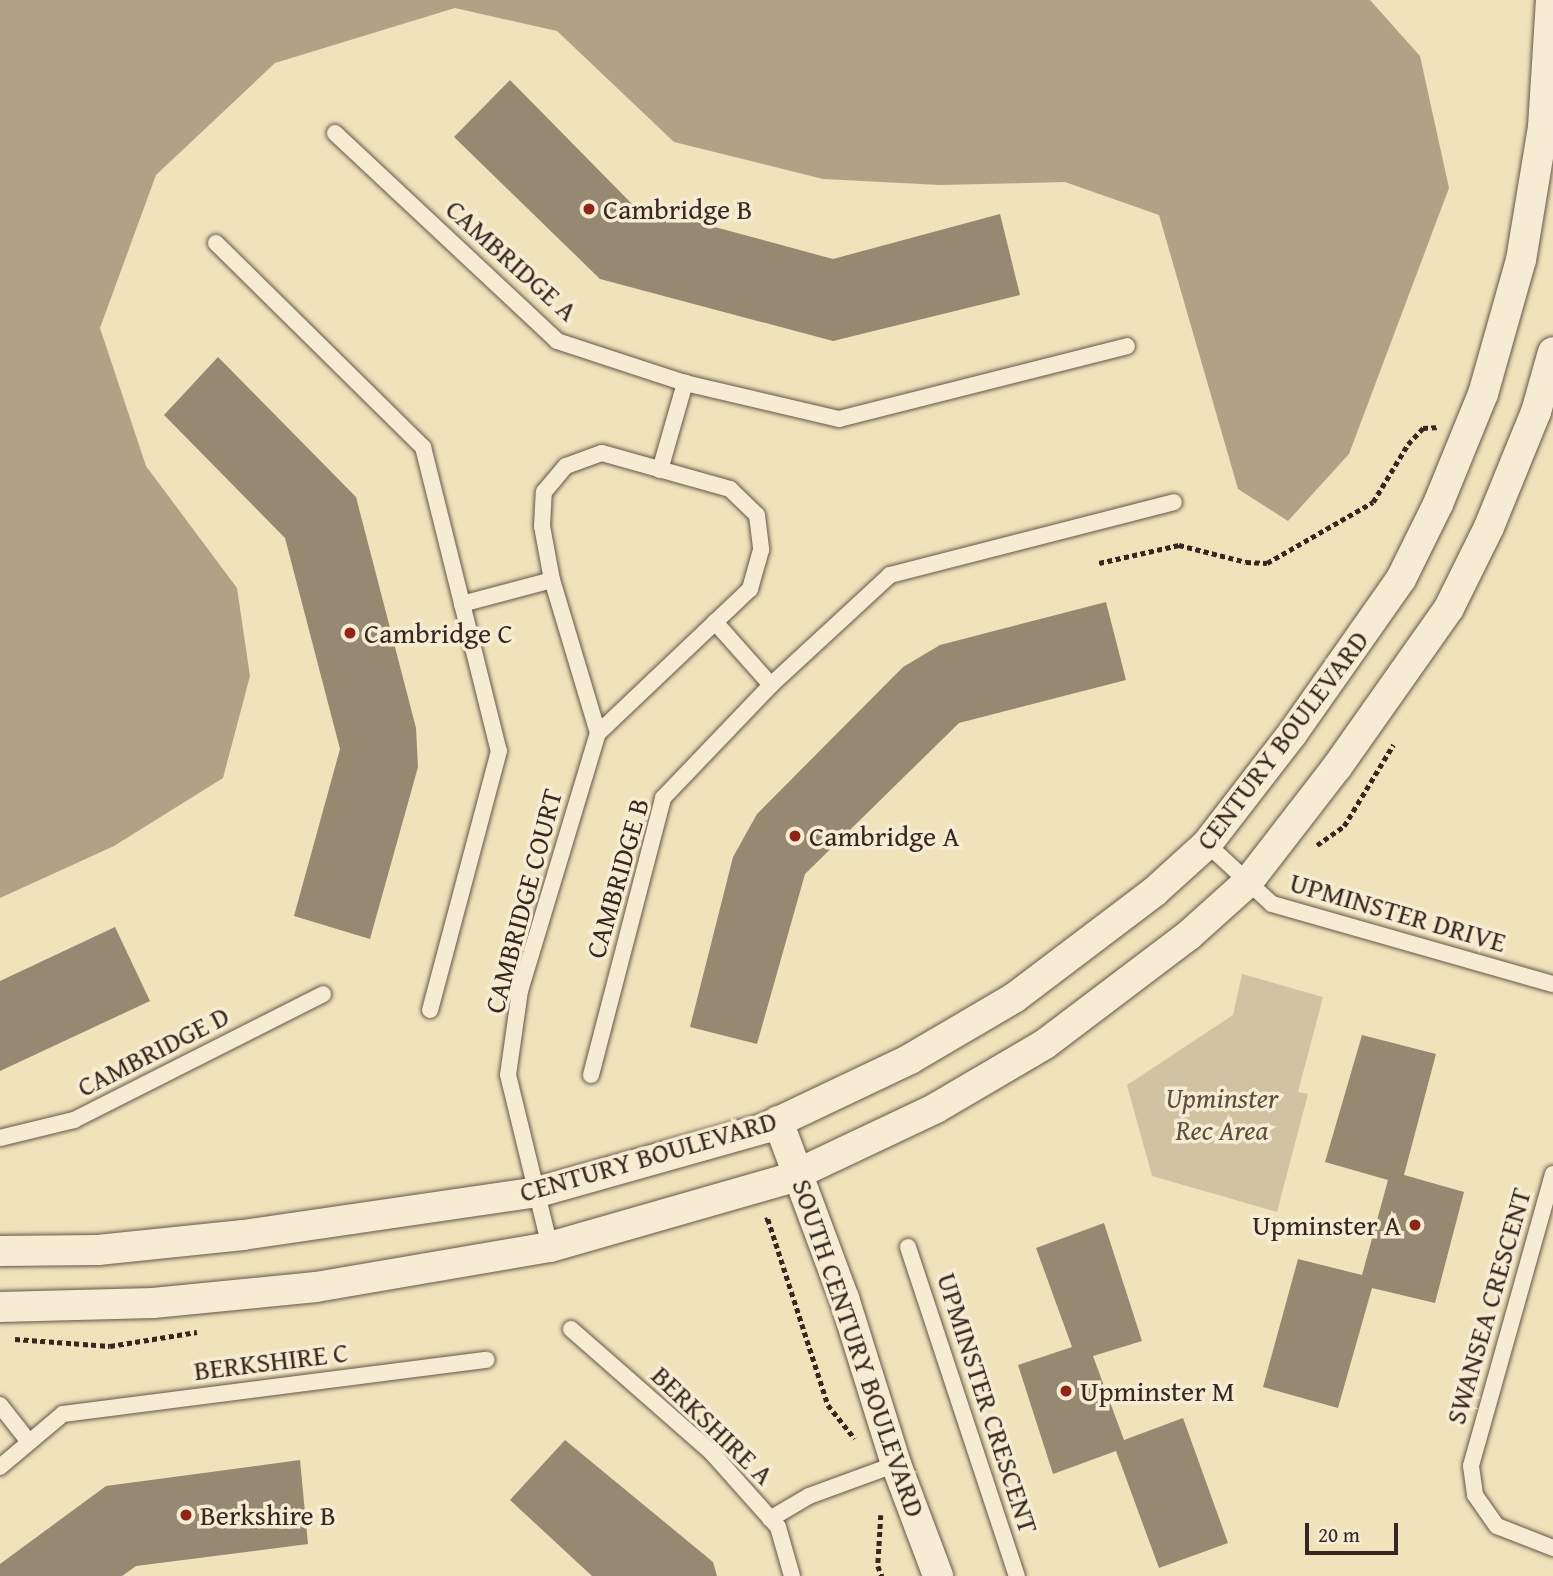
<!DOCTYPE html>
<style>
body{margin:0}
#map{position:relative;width:1553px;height:1576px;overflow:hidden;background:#f0e2bb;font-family:"Gentium Book Plus",serif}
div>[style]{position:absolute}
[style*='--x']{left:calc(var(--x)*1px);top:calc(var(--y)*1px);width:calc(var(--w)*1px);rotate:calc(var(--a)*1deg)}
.green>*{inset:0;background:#d1c2a1}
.water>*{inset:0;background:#b1a286}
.building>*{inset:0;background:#978871}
.path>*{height:4.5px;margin-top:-2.25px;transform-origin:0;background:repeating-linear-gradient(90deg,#372720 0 5px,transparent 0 8.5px)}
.roads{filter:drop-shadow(0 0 2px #655647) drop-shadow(0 0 2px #655647)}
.lane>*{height:16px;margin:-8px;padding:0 8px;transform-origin:8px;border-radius:8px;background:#f5ecd3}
.street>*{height:30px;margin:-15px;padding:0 15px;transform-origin:15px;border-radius:15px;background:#f5ecd3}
.dots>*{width:19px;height:19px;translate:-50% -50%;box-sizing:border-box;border:4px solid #f5ecd3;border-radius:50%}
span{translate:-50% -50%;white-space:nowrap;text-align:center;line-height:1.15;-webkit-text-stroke:7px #f5ecd3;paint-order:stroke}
.poi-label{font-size:28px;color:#372720}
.left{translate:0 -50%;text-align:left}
.right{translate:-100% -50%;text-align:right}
.street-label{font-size:28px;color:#372720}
.park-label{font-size:28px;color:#5e4e40;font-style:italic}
.scale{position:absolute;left:1305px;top:1523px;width:93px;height:32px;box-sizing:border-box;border:4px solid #372720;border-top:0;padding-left:9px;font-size:21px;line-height:24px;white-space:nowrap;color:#372720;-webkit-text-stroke:5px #f5ecd3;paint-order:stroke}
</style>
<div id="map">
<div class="green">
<i style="clip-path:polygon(1242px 974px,1323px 997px,1298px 1092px,1308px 1094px,1277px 1212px,1152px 1176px,1127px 1085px,1233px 1015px)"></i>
</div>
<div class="water">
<i style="clip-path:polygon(0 0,1370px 0,1420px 56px,1449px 188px,1349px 454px,1288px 521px,1238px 489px,1159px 215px,1065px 182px,940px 185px,823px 179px,674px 142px,557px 31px,455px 8px,275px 63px,156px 175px,100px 328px,146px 466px,237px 588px,250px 676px,223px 778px,114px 846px,0 898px)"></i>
</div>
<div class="building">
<i style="clip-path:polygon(510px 80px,633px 205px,833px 259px,1000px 214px,1020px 295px,833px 341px,600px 279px,454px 137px)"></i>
<i style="clip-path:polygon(218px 357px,356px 497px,416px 728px,418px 767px,370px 939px,294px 916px,340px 749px,285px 538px,164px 415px)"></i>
<i style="clip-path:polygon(1106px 602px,1126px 680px,959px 723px,805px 874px,757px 1044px,690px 1027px,733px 857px,757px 814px,903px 667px,940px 645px)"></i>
<i style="clip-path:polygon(115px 927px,150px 1001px,0 1071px,0 981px)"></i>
<i style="clip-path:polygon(1362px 1035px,1436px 1054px,1404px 1175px,1464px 1192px,1435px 1303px,1372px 1288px,1338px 1408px,1263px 1387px,1298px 1259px,1362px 1275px,1388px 1180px,1325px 1162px)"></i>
<i style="clip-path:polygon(1104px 1223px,1142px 1341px,1093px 1356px,1124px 1440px,1183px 1418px,1228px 1543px,1159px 1568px,1116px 1451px,1053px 1474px,1018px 1365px,1072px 1347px,1036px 1248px)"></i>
<i style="clip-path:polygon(565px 1440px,713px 1562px,717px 1576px,592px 1576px,510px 1500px)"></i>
<i style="clip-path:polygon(300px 1460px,308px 1544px,136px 1566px,122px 1576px,0 1576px,0 1564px,106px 1486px)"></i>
</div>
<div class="path">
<i style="--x:1099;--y:563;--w:82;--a:-12.7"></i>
<i style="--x:1179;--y:545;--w:69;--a:14.2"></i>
<i style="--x:1246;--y:562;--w:21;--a:3"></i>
<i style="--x:1267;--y:563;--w:122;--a:-29.9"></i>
<i style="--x:1373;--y:502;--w:68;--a:-58.9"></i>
<i style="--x:1408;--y:444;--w:22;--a:-47"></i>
<i style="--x:1423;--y:428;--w:16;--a:-4"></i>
<i style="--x:1317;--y:845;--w:33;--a:-35"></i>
<i style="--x:1344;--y:826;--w:95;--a:-58.8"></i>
<i style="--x:765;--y:1220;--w:3;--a:-18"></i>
<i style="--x:768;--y:1219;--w:195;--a:72.1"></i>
<i style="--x:828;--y:1405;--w:43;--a:51.5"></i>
<i style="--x:15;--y:1339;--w:95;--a:4.2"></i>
<i style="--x:110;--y:1346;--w:88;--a:-9.1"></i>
<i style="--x:881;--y:1515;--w:51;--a:93.4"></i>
<i style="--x:878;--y:1566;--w:11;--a:68"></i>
</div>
<div class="roads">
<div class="lane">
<i style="--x:335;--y:133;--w:304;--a:43.1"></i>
<i style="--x:557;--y:341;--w:135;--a:18.2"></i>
<i style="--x:685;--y:383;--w:158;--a:13.2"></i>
<i style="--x:839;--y:419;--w:297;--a:-14.2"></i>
<i style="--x:216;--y:243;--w:291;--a:44.6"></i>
<i style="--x:423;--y:447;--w:313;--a:76"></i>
<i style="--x:499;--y:751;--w:268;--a:104.9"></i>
<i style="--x:660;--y:470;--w:91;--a:-74"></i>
<i style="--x:462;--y:604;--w:93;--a:-14.9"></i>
<i style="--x:715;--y:622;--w:84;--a:48.4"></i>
<i style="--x:1207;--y:844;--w:88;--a:42.7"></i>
<i style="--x:1272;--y:904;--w:292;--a:15.9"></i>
<i style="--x:591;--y:1075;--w:286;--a:-75.4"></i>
<i style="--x:663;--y:798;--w:156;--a:-46.3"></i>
<i style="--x:771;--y:685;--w:162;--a:-42.7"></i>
<i style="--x:890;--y:575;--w:293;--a:-14.4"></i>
<i style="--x:0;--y:1138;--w:76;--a:-13.7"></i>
<i style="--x:74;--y:1120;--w:279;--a:-26.8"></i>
<i style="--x:1553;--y:1174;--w:303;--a:105.7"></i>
<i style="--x:1471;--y:1466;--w:29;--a:82"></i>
<i style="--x:1475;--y:1495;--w:38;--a:55"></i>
<i style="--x:1497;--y:1526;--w:60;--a:21.4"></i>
<i style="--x:550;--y:1247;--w:177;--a:-103.7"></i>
<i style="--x:508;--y:1075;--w:85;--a:-81.9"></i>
<i style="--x:520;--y:991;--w:270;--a:-73.2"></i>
<i style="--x:598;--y:733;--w:160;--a:-106.7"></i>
<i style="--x:552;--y:580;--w:55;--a:-100.5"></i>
<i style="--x:542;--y:526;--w:34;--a:-87"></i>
<i style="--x:544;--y:492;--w:34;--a:-50"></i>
<i style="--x:566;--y:466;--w:38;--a:-20"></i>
<i style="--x:602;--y:453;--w:133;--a:15.7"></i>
<i style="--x:730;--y:489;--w:37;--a:44"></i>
<i style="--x:757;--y:515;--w:35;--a:83"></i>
<i style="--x:761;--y:550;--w:41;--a:105.8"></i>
<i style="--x:750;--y:589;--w:209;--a:136.5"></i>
<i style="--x:908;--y:1247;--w:347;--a:71.7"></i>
<i style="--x:571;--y:1329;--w:188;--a:41.3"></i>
<i style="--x:712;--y:1453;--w:99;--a:48.3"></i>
<i style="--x:778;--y:1527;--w:51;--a:74.1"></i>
<i style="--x:0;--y:1405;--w:47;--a:51.9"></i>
<i style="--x:0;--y:1467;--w:82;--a:-40.1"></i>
<i style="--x:63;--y:1414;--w:427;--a:-7.3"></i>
<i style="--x:770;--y:1519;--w:45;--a:-30.5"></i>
<i style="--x:809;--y:1496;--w:93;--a:-20.2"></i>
</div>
<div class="street">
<i style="--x:778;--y:1121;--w:189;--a:69.6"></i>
<i style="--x:844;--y:1298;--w:174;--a:72.6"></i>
<i style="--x:896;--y:1464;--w:120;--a:69.4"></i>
<i style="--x:0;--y:1251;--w:98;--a:-0.6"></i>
<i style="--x:98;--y:1250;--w:146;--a:-5.9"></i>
<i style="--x:243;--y:1235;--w:298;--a:-8.3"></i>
<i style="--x:538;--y:1192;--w:236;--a:-15.7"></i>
<i style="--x:765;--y:1128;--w:161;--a:-25.4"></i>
<i style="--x:910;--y:1059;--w:121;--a:-30.4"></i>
<i style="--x:1014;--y:998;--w:176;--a:-37.1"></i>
<i style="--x:1154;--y:892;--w:72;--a:-42.2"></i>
<i style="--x:1207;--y:844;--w:139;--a:-52.3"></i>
<i style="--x:1292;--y:734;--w:189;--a:-54.9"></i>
<i style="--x:1401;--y:579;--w:84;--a:-63.7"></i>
<i style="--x:1438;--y:504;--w:119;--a:-67.8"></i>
<i style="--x:1483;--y:394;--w:139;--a:-74.2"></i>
<i style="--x:1521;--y:260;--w:135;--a:-80.6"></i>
<i style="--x:1543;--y:127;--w:127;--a:-86.4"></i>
<i style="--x:0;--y:1307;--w:153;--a:-1.5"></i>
<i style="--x:153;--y:1303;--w:164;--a:-5.6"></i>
<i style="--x:316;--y:1287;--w:237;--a:-9.7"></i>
<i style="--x:550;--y:1247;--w:243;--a:-16"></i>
<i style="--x:784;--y:1180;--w:168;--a:-25.3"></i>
<i style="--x:936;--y:1108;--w:126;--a:-30.4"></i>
<i style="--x:1045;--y:1044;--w:181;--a:-37.1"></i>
<i style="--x:1189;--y:935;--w:79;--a:-41.9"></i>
<i style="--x:1248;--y:882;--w:145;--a:-52.3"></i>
<i style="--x:1337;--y:767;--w:194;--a:-54.8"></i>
<i style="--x:1449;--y:608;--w:90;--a:-63.7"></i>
<i style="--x:1489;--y:527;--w:124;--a:-67.8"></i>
<i style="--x:1536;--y:412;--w:62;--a:-74.2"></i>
</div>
</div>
<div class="dots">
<i style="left:589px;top:209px;background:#8f2418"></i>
<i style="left:350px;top:633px;background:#8f2418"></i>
<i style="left:795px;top:836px;background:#8f2418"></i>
<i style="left:1415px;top:1225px;background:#8f2418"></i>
<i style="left:1066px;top:1391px;background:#8f2418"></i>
<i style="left:186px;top:1515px;background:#8f2418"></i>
</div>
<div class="poi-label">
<span class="left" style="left:603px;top:209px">Cambridge B</span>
<span class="left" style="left:364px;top:633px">Cambridge C</span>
<span class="left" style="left:809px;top:836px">Cambridge A</span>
<span class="right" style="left:1401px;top:1225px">Upminster A</span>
<span class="left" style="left:1080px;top:1391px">Upminster M</span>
<span class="left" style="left:200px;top:1515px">Berkshire B</span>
</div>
<div class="street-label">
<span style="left:512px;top:260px;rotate:42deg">CAMBRIDGE A</span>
<span style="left:1282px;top:740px;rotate:-53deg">CENTURY BOULEVARD</span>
<span style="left:617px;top:878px;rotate:-74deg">CAMBRIDGE B</span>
<span style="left:523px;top:901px;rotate:-75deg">CAMBRIDGE COURT</span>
<span style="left:1398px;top:912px;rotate:16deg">UPMINSTER DRIVE</span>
<span style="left:153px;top:1051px;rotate:-27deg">CAMBRIDGE D</span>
<span style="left:648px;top:1156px;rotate:-16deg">CENTURY BOULEVARD</span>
<span style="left:1488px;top:1306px;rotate:-74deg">SWANSEA CRESCENT</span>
<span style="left:859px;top:1348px;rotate:71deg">SOUTH CENTURY BOULEVARD</span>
<span style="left:271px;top:1361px;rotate:-7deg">BERKSHIRE C</span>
<span style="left:988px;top:1403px;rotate:72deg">UPMINSTER CRESCENT</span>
<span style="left:713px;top:1425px;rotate:44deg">BERKSHIRE A</span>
</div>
<div class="park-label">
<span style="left:1222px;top:1114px">Upminster<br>Rec Area</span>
</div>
<div class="scale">20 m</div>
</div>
